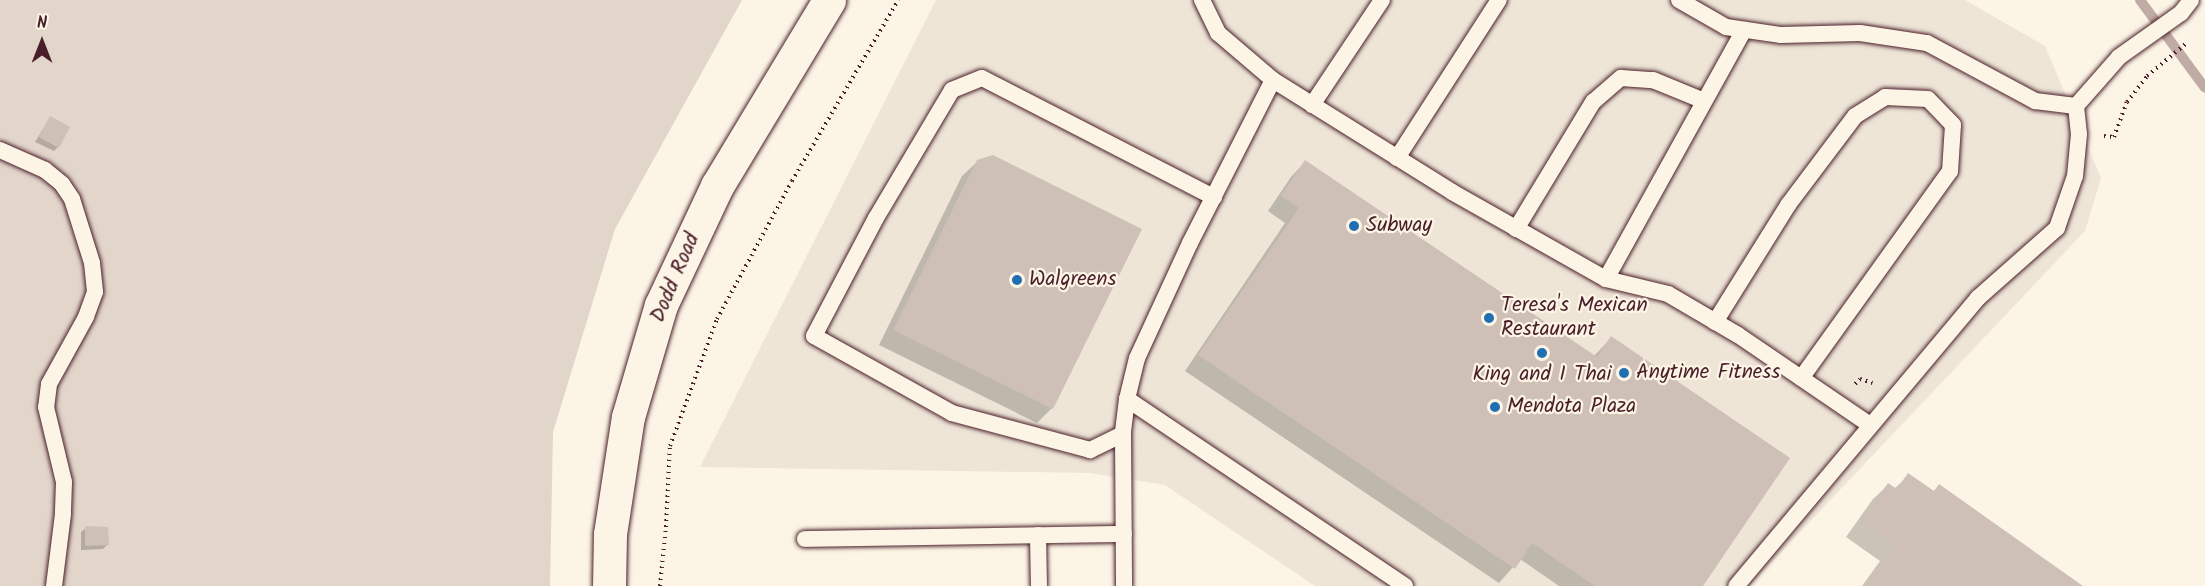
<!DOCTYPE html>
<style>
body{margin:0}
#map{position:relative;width:2205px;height:586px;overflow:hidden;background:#fcf5e5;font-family:Kalam,sans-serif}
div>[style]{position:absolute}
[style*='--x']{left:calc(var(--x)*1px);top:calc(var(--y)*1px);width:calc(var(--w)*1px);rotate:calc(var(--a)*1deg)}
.built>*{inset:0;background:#eee5d7}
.green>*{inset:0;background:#e2d5ca}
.shadow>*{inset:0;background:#0003}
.stream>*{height:10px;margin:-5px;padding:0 5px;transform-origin:5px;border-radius:5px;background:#c0aca5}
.building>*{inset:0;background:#cfc0b7}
.path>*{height:4px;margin-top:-2px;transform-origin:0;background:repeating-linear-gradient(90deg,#4a1f2b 0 1.5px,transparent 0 6px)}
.roads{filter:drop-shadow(0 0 2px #4a1f2b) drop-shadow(0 0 2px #4a1f2b)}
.service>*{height:16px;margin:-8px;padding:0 8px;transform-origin:8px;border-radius:8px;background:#fcf5e5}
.secondary>*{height:33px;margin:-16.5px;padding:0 16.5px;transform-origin:16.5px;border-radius:16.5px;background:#fcf5e5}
.dots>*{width:16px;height:16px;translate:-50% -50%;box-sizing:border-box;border:3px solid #fcf5e5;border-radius:50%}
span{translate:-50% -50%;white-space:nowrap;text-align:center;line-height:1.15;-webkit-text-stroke:4.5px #fcf5e5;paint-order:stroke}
.poi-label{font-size:21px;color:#4a1f2b}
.left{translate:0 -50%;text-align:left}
.street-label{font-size:21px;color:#4a1f2b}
.north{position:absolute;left:12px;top:12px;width:60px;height:60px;-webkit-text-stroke:4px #fcf5e5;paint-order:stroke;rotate:0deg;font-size:16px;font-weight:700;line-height:24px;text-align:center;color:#4a1f2b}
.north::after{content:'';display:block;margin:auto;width:21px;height:27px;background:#4a1f2b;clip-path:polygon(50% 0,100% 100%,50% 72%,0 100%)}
</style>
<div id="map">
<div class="built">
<i style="clip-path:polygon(936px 0,1965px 0,2045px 46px,2101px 178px,2085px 231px,1749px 586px,1315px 586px,1165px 485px,1090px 473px,700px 467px)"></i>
</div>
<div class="green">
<i style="clip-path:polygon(0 0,742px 0,615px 229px,553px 432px,550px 586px,0 586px)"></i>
</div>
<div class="shadow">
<i style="clip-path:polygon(50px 118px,58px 147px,54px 151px,35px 142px)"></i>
<i style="clip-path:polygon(978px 161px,1052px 408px,1037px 423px,879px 345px,962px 176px)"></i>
<i style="clip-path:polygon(1305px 162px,1594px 356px,1611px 338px,1701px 586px,1559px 586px,1520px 559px,1499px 583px,1185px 371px,1285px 223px,1268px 211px,1291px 177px)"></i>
<i style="clip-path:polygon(1909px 475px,1933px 492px,1939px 486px,2080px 586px,1862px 586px,1880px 561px,1846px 537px,1873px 499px,1888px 485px,1894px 489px)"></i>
<i style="clip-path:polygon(86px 528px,107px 545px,103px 549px,81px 550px,81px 532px)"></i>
</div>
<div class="stream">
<i style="--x:2140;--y:0;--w:109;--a:53.5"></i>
</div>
<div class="building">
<i style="clip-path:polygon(50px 116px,70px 127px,59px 148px,39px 137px)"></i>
<i style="clip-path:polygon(993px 155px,1142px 229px,1053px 409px,893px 330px,977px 160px)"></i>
<i style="clip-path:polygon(1305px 160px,1597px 357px,1611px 336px,1790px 458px,1703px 586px,1595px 586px,1532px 543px,1515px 569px,1198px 355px,1299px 208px,1281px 196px)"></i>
<i style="clip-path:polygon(1908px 473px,1934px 491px,1939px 484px,2083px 586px,1864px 586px,1893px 545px,1860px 522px,1888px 483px,1897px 489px)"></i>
<i style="clip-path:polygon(85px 526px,108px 527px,109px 545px,85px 546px)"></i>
</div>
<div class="path">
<i style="--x:2104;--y:136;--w:10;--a:6"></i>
<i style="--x:2114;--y:137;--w:37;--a:-70"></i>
<i style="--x:2127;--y:102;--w:33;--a:-52"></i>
<i style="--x:2147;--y:76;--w:53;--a:-39.7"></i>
<i style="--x:1855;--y:384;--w:7;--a:-45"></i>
<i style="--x:1860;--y:379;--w:13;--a:18"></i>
<i style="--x:660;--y:586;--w:59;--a:-84.2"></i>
<i style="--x:666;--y:527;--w:81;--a:-87.2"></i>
<i style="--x:670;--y:446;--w:135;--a:-69.7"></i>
<i style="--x:717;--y:319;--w:157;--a:-61.5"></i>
<i style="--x:792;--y:181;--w:210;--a:-59.6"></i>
</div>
<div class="roads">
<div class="service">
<i style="--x:1202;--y:0;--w:37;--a:64"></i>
<i style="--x:1218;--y:33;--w:72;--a:40.5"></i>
<i style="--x:1273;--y:80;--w:183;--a:117"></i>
<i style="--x:1190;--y:243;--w:127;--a:114.7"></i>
<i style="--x:1137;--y:358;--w:42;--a:103.7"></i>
<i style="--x:1127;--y:399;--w:335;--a:33.9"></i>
<i style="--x:1679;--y:0;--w:54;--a:29.9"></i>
<i style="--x:1726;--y:27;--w:56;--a:8.3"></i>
<i style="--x:1781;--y:35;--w:79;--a:-1.5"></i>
<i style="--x:1860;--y:33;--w:68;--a:8.5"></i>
<i style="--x:1927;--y:43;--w:123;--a:28.2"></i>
<i style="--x:2035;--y:101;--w:41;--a:7"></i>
<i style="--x:2076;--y:106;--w:28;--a:84"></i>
<i style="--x:2079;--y:134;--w:42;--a:95.4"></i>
<i style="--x:2075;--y:176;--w:55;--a:109.1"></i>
<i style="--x:2057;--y:228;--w:106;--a:138.5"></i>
<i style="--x:1978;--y:298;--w:376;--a:130"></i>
<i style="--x:1273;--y:80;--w:211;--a:32"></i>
<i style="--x:1452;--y:192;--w:177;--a:29.5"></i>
<i style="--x:1606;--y:279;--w:64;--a:13.6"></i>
<i style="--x:1668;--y:294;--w:81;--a:30.4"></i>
<i style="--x:1738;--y:335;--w:160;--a:34.3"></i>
<i style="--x:1312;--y:105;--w:126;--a:-56.3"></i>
<i style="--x:2076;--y:106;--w:65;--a:-48.7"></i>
<i style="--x:2119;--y:57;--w:76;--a:-35.4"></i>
<i style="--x:2181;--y:13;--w:16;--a:-52"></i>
<i style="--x:0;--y:150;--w:49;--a:24"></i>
<i style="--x:45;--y:170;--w:22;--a:39"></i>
<i style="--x:62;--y:184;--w:18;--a:56"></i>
<i style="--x:72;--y:199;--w:67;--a:72.6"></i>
<i style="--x:92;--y:263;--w:29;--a:84"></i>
<i style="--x:95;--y:292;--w:27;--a:110"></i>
<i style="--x:86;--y:317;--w:77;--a:118.9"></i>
<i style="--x:49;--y:384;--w:23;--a:97"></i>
<i style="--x:46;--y:407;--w:77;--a:76.5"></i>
<i style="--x:64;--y:482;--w:32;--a:92"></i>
<i style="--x:63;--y:514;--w:73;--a:97.1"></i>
<i style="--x:1397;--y:158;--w:188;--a:-57.2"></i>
<i style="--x:1516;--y:229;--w:149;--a:-58.8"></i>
<i style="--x:1593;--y:102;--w:37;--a:-41"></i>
<i style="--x:1621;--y:78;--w:32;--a:4"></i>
<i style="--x:1653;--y:80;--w:55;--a:22.4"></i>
<i style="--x:1606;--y:279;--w:285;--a:-61"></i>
<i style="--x:1715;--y:322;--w:138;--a:-58"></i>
<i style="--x:1788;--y:205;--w:111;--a:-53"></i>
<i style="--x:1855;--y:116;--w:36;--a:-32"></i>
<i style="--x:1885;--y:97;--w:43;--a:2.7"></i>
<i style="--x:1928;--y:99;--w:36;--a:46"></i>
<i style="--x:1953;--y:125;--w:46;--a:93.7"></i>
<i style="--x:1950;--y:171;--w:255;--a:125.7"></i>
<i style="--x:1127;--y:399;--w:35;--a:97"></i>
<i style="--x:1123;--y:434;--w:37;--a:154"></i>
<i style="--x:1090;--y:450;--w:143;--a:-165"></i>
<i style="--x:952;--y:413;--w:158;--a:-150.8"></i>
<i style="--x:814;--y:336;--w:133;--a:-62.3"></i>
<i style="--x:876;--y:218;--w:149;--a:-59.3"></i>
<i style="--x:952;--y:90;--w:32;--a:-22"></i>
<i style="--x:982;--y:78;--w:261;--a:27.2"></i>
<i style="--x:1123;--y:434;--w:152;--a:89.6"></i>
<i style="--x:1038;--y:535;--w:51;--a:88.9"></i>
<i style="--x:805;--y:539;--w:319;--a:-0.9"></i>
</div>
<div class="secondary">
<i style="--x:609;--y:586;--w:52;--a:-88.9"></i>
<i style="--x:610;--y:534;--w:118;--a:-81.3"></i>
<i style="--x:628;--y:417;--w:117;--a:-73.6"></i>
<i style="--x:661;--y:305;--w:132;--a:-64.8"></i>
<i style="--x:717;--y:186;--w:217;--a:-58.9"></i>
</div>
</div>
<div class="dots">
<i style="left:1354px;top:226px;background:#1f6fb2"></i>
<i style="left:1017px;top:280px;background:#1f6fb2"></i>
<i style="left:1489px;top:318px;background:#1f6fb2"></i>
<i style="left:1542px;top:353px;background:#1f6fb2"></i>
<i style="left:1624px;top:373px;background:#1f6fb2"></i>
<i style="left:1495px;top:407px;background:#1f6fb2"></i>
</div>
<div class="poi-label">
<span class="left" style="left:1366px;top:226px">Subway</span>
<span class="left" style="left:1029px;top:280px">Walgreens</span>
<span class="left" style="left:1501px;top:318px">Teresa's Mexican<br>Restaurant</span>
<span class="left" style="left:1636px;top:373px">Anytime Fitness</span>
<span style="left:1542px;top:375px">King and I Thai</span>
<span class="left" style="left:1507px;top:407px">Mendota Plaza</span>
</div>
<div class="street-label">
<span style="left:676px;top:278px;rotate:-67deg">Dodd Road</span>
</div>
<div class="north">N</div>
</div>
